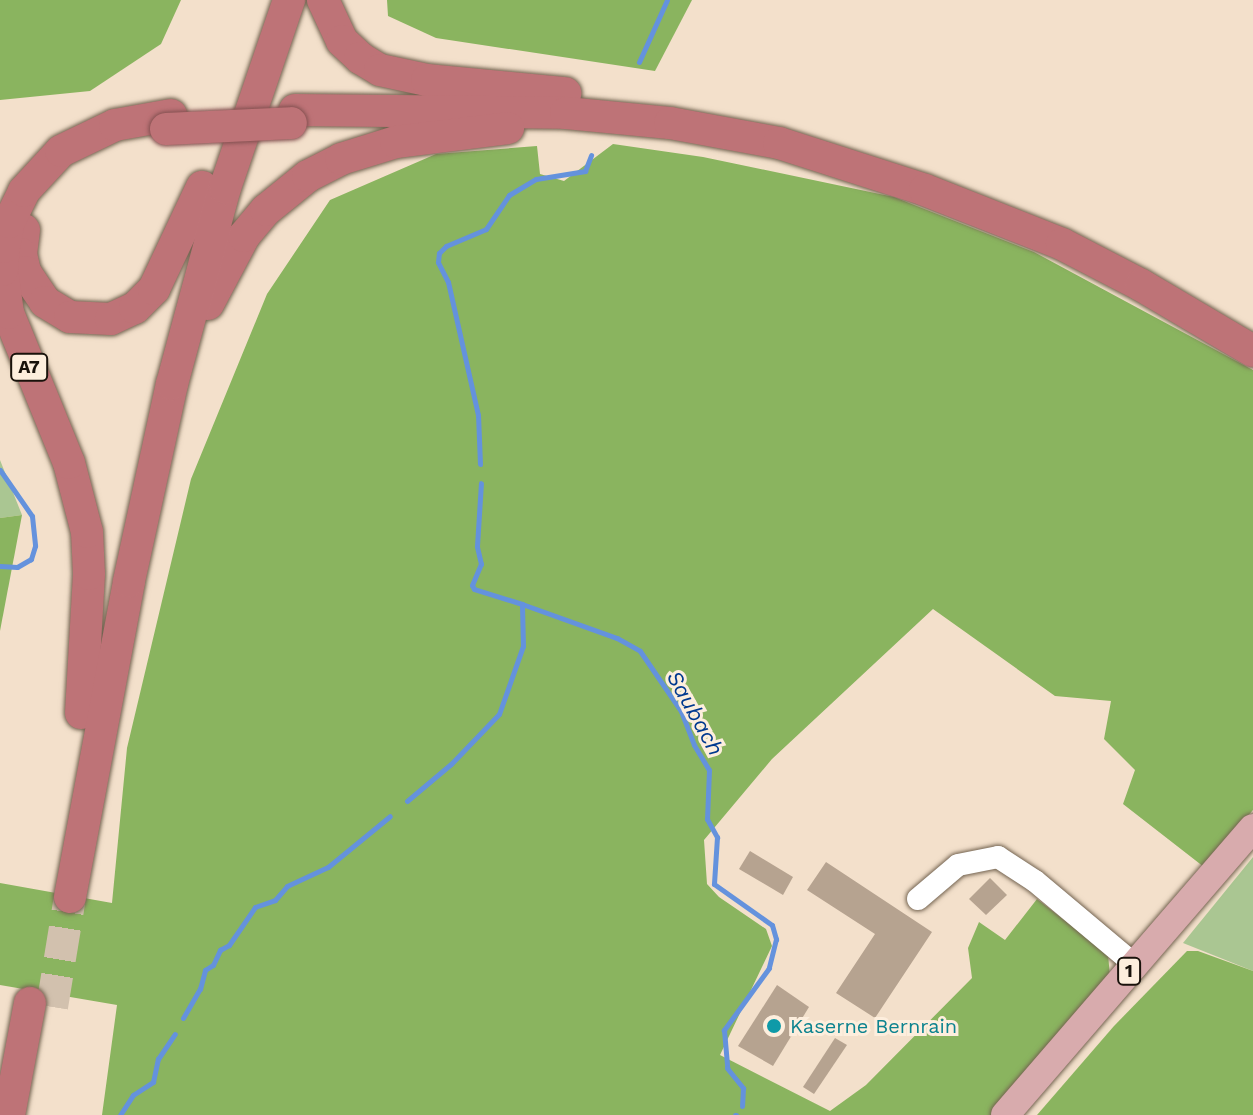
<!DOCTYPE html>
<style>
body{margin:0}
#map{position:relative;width:1253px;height:1115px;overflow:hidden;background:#f3e0cb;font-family:"Work Sans",sans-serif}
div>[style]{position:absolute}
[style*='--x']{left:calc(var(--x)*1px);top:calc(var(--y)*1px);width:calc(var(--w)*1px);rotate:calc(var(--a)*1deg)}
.green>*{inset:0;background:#aac692}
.forest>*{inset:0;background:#8ab45f}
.stream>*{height:5px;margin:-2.5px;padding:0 2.5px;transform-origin:2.5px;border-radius:2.5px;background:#6492dd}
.building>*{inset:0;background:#b6a390}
.highway-tunnel>*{height:32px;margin-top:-16px;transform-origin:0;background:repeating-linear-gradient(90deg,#d2c1ae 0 32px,transparent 0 48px)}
.roads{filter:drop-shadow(0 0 2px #746451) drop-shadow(0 0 2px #746451)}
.minor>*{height:22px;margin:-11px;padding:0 11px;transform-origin:11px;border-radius:11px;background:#fff}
.major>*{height:28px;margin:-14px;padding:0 14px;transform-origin:14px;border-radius:14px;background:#d8abad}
.highway>*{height:32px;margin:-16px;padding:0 16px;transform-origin:16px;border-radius:16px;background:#be7377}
.bridges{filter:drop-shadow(0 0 2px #845151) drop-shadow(0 0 2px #845151)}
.highway-bridge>*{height:32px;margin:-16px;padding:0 16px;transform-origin:16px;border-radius:16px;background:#be7377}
.dots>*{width:22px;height:22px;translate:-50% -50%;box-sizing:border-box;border:4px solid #fdeedd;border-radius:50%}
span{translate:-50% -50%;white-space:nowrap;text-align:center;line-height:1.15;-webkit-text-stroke:6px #fdeedd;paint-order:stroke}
.shield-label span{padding:2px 6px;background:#fdeedd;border:2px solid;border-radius:6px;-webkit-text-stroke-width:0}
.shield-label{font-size:18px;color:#19120b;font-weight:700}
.culture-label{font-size:20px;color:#0d838f}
.left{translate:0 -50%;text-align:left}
.water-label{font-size:22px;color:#00398f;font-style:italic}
</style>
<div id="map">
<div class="green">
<i style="clip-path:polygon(0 460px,22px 515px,0 518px)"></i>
<i style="clip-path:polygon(1253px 857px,1253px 971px,1183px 943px)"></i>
</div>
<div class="forest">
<i style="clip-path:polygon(0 0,181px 0,161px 44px,90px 91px,0 100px)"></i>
<i style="clip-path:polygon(387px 0,692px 0,655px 71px,436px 38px,388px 16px)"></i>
<i style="clip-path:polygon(613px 144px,703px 157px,894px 197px,1034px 252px,1253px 370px,1253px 810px,1204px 867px,1123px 804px,1135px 770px,1104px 739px,1111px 701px,1055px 696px,933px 609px,772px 759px,704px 840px,707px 884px,719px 897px,766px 929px,772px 946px,720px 1055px,830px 1111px,866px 1085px,972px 978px,968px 948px,979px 922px,1005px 940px,1037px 899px,1108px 954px,1110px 977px,992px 1115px,102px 1115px,117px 1005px,0 985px,0 883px,112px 903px,127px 748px,191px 479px,267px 294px,330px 200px,436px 154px,537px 146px,540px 174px,564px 181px)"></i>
<i style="clip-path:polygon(22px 515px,0 631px,0 518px)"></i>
<i style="clip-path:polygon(1187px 951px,1198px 951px,1253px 971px,1253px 1115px,1037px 1115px,1114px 1026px)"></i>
</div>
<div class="stream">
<i style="--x:639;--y:62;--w:68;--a:-65.7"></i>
<i style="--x:480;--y:464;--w:49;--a:-92.3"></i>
<i style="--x:478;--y:415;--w:136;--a:-102.7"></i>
<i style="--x:448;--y:282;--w:22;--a:-117"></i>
<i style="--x:438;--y:262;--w:9;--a:-84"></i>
<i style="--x:439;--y:253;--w:10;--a:-45"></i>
<i style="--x:446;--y:246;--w:43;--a:-23"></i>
<i style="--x:486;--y:229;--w:41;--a:-55.9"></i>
<i style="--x:509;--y:195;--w:31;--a:-31"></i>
<i style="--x:536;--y:179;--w:50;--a:-9.3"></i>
<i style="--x:585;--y:171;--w:17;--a:-69"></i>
<i style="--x:0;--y:470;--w:56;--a:55.2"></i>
<i style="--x:32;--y:516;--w:30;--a:84"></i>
<i style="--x:35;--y:546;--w:14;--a:107"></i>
<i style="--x:31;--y:559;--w:16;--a:150"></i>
<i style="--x:17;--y:567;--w:17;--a:-177"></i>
<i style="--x:522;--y:604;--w:101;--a:19.7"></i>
<i style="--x:617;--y:638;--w:26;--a:29"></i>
<i style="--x:640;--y:651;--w:73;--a:55.7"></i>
<i style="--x:681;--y:711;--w:36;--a:69"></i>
<i style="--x:694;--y:745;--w:29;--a:59"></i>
<i style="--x:709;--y:770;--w:49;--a:92.3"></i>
<i style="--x:707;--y:819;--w:21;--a:61"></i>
<i style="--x:717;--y:837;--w:47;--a:93.7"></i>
<i style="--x:714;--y:884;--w:71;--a:35.3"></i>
<i style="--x:772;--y:925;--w:15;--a:74"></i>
<i style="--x:776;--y:939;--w:30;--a:104"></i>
<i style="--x:769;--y:968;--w:77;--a:126"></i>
<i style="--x:724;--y:1030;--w:38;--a:85"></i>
<i style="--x:727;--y:1068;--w:26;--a:51"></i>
<i style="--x:743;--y:1088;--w:18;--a:93"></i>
<i style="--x:407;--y:801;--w:57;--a:-40.1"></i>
<i style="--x:451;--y:764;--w:69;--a:-46.2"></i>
<i style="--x:499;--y:714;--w:72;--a:-70.6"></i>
<i style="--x:523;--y:646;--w:42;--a:-91.4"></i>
<i style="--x:522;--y:604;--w:50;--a:-162.6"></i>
<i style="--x:474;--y:589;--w:4;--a:-117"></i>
<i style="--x:472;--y:585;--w:23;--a:-67"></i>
<i style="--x:481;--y:564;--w:18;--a:-103"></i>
<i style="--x:477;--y:546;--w:63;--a:-86.4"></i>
<i style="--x:183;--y:1018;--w:34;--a:-60"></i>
<i style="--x:200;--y:989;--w:20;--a:-75"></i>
<i style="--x:205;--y:970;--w:9;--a:-32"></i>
<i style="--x:213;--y:965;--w:17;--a:-65"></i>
<i style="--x:220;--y:950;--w:10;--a:-29"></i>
<i style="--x:229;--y:945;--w:46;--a:-55.6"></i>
<i style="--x:255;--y:907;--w:21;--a:-19"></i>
<i style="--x:275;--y:900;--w:18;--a:-49"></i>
<i style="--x:287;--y:886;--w:45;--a:-24.9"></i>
<i style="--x:328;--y:867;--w:80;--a:-39.4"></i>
<i style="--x:120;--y:1115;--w:24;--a:-57"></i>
<i style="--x:133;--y:1095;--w:24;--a:-33"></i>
<i style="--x:153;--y:1082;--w:24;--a:-78"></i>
<i style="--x:158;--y:1059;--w:30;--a:-56"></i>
<i style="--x:735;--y:1115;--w:1;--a:0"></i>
</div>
<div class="building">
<i style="clip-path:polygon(750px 851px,793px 877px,783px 895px,739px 869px)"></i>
<i style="clip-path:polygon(826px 862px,932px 932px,875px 1018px,836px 993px,875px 934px,807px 890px)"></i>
<i style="clip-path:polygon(990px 878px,1007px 895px,986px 915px,969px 899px)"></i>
<i style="clip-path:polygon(777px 985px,809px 1007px,773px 1066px,738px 1046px)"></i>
<i style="clip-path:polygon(835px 1038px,847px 1045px,814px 1094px,803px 1087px)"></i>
</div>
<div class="highway-tunnel">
<i style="--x:52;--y:1007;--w:111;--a:-80.7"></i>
</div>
<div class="roads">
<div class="minor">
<i style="--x:918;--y:899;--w:52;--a:-40.4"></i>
<i style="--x:958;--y:865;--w:41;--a:-11.3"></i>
<i style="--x:998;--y:857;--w:44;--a:33"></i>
<i style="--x:1035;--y:881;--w:129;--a:40"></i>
</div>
<div class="major">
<i style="--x:1005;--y:1115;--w:379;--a:-49.2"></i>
</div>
<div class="highway">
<i style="--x:323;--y:0;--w:45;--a:65.1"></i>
<i style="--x:342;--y:41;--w:25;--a:43"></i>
<i style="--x:360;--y:58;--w:23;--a:31"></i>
<i style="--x:380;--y:70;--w:48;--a:12"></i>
<i style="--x:427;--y:80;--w:139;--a:5.4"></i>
<i style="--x:295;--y:110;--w:271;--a:0.6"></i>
<i style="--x:566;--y:113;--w:104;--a:5.5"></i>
<i style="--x:670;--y:123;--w:111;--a:10.4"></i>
<i style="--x:779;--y:143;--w:153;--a:17.8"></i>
<i style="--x:925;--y:190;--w:147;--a:21.5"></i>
<i style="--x:1062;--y:244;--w:89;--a:27.4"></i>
<i style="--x:1141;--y:285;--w:130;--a:30.5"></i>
<i style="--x:24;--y:230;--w:24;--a:97"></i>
<i style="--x:21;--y:254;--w:18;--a:77"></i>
<i style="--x:25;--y:272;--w:36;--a:56"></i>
<i style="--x:45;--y:302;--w:29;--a:31"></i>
<i style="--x:70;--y:317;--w:41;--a:2.8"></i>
<i style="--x:111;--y:319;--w:26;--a:-25"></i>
<i style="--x:135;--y:308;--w:27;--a:-45"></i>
<i style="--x:154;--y:289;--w:113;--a:-64.8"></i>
<i style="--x:208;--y:304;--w:77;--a:-62.1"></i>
<i style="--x:244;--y:236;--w:34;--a:-50"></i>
<i style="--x:266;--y:210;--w:54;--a:-39"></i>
<i style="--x:308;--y:176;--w:37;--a:-27"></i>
<i style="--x:341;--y:159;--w:58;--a:-17.2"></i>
<i style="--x:396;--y:142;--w:113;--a:-7.1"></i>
<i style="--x:81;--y:713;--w:139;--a:-86.7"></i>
<i style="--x:89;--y:574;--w:42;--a:-92.7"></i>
<i style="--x:87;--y:532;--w:71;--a:-104.6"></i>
<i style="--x:69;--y:463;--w:162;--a:-112.1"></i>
<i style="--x:8;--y:313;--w:43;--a:-97.9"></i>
<i style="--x:2;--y:270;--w:23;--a:-85"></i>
<i style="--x:4;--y:247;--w:25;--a:-79"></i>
<i style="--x:9;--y:222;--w:34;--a:-64"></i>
<i style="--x:24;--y:191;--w:54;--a:-47.2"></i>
<i style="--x:61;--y:151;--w:60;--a:-25.7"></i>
<i style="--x:115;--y:125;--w:57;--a:-10.1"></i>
<i style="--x:70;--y:897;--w:321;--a:-79.4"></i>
<i style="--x:129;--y:581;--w:202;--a:-77.7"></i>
<i style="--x:172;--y:384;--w:203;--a:-74.9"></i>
<i style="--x:225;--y:188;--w:199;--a:-71.2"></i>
<i style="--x:9;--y:1115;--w:114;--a:-79.4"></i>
</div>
</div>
<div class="bridges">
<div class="highway-bridge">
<i style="--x:166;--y:129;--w:125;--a:-2.7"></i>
</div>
</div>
<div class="dots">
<i style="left:774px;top:1026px;background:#0f9aa8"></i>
</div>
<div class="shield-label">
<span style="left:29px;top:367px">A7</span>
<span style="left:1129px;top:971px">1</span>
</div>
<div class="culture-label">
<span class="left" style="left:790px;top:1026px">Kaserne Bernrain</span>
</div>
<div class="water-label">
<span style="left:695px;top:713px;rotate:61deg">Saubach</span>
</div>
</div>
